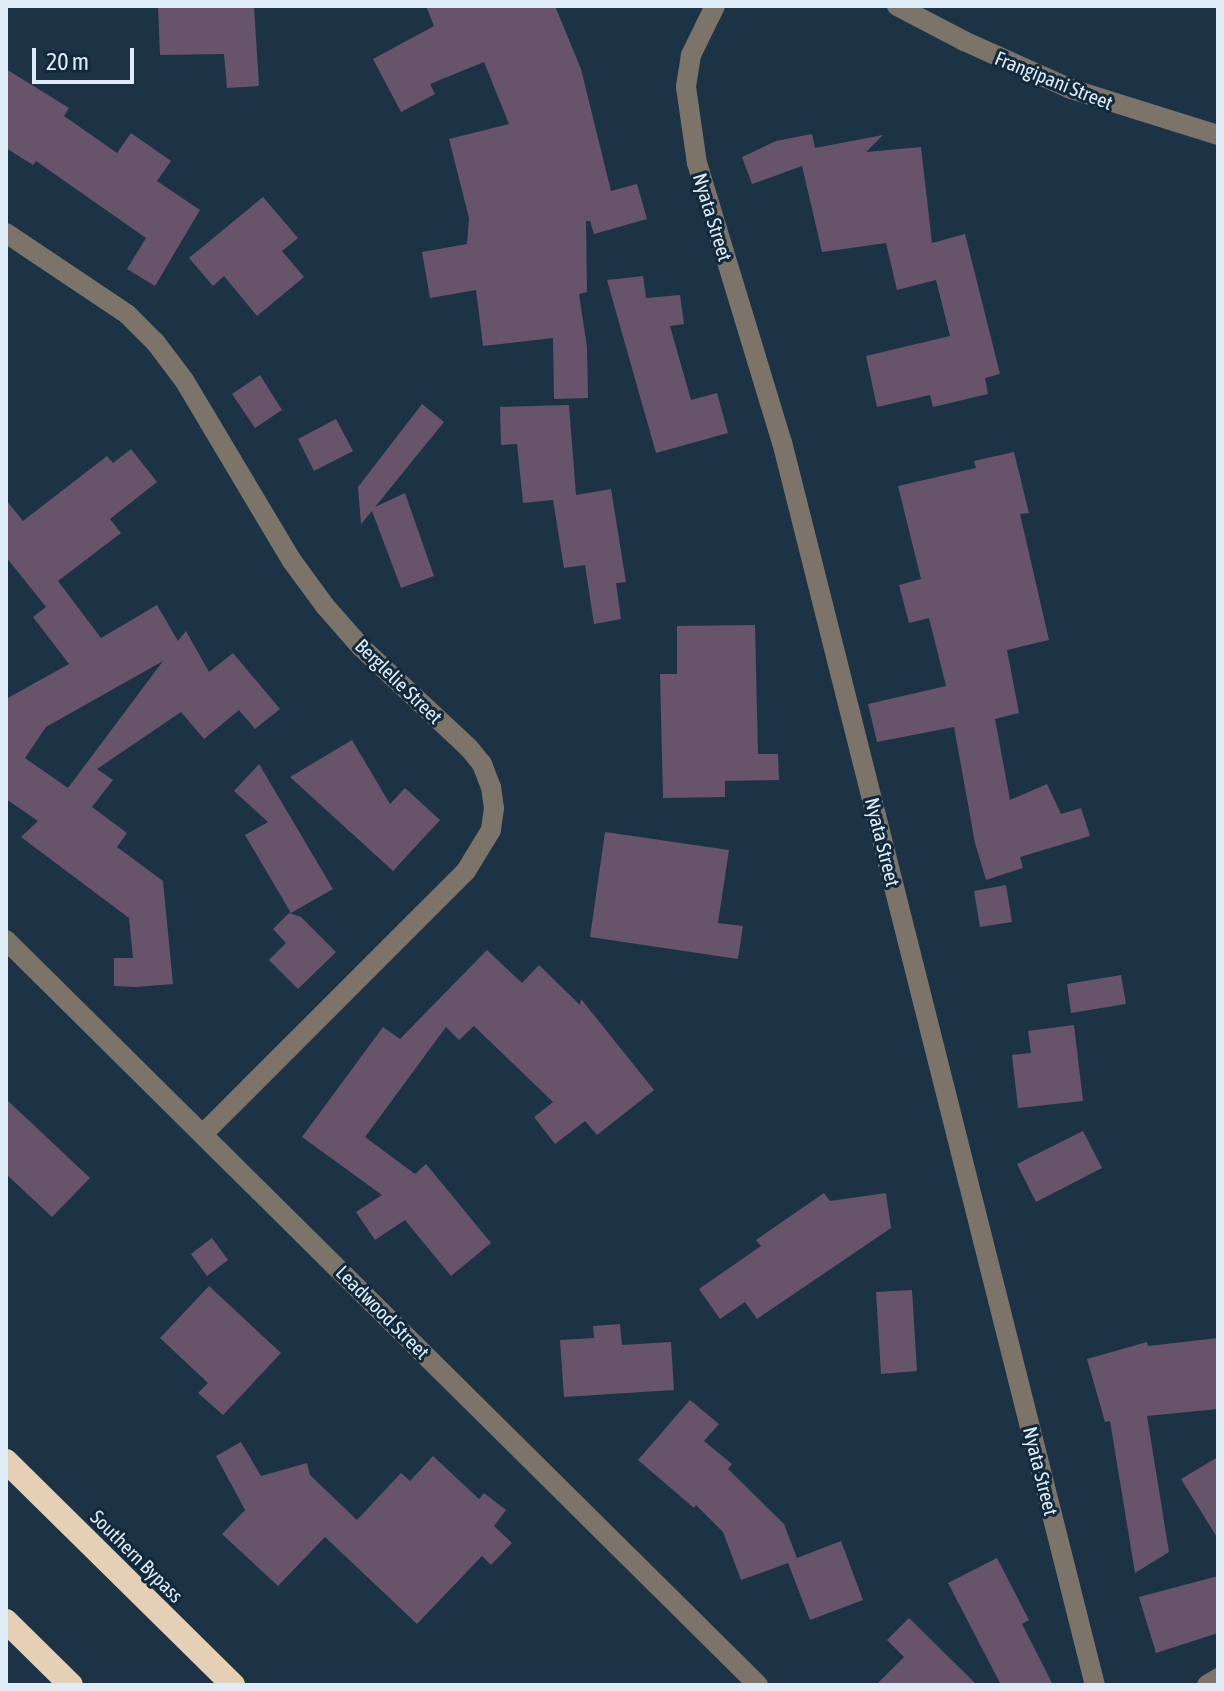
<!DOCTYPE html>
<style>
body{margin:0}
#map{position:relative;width:1224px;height:1691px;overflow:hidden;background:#1b3345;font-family:"Asap Condensed",sans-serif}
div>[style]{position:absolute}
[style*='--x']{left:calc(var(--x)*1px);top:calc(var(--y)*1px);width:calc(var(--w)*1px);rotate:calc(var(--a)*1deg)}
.building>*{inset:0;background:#67546b}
.minor>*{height:20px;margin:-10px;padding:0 10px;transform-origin:10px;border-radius:10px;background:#7c7369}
.highway>*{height:24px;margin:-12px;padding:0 12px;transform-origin:12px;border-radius:12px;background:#e6d0b5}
span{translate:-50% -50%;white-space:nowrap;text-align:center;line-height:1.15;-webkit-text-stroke:6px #11293a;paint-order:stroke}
.street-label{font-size:20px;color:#deecf7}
.frame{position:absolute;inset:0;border:8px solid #deecf7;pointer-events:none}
.scale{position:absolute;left:32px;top:48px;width:102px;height:36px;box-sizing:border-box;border:4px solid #deecf7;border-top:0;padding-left:10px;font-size:24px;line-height:28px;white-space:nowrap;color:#deecf7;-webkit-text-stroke:6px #11293a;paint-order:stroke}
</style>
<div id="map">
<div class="building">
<i style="clip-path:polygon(158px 6px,254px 6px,259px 86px,227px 88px,224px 54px,160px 55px)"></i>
<i style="clip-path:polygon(426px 6px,555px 6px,581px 69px,611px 191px,637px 184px,647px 219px,594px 234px,590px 221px,586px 221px,587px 292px,579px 294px,587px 347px,588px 398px,554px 399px,553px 338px,483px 346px,476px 290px,430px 298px,422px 252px,467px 244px,469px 218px,449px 139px,509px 124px,484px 62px,430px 84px,435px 94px,401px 112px,373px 59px,434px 26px)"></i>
<i style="clip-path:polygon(6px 69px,69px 108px,64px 116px,117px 153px,131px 133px,171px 161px,157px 181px,200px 210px,155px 286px,127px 269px,146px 238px,36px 161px,33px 165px,6px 148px)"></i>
<i style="clip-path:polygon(812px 134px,815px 148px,883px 135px,866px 152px,921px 147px,932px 243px,965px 234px,1000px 374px,985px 378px,988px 394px,933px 407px,930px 395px,877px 407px,866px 356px,950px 336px,936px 280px,897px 290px,886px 243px,822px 252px,802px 166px,752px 184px,742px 157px,776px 141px)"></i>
<i style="clip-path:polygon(263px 197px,298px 238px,282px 251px,304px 277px,257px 316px,224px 276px,213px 286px,189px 258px)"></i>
<i style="clip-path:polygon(643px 276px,646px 298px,680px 295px,684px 324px,670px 326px,691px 400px,717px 393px,728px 433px,656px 453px,607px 280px)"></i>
<i style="clip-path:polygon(260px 375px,282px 410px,255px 428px,232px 394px)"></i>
<i style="clip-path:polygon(422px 404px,444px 422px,375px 507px,405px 493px,434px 576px,401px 588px,372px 511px,361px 524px,358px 487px)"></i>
<i style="clip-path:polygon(569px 405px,576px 495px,611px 489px,626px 582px,616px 583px,621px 619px,594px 624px,585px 565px,564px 568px,553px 500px,523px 503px,517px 444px,501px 445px,500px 407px)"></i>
<i style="clip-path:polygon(336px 419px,353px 451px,314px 471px,298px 439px)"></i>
<i style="clip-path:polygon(evenodd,131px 449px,157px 482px,110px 519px,121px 533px,58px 581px,101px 638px,157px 605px,178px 641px,186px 631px,209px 672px,233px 653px,280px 709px,255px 729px,239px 710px,204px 739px,181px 712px,97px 769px,113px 780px,92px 807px,127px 833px,117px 847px,163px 881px,173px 984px,136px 987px,114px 986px,114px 958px,133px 958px,129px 918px,21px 837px,38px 821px,6px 799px,6px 699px,69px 664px,33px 617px,46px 607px,6px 557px,6px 500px,23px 521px,107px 456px,113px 463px,131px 449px,163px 661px,68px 788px,25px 758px,46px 727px,163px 661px)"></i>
<i style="clip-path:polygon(1014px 452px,1029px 513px,1020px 514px,1049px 640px,1007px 650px,1019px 713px,995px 719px,1010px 800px,1047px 784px,1061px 814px,1081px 808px,1090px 836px,1020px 857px,1023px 868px,986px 880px,975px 843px,954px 727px,877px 742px,868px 704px,946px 686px,929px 618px,909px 623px,899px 585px,921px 579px,898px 486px,976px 468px,974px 461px)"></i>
<i style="clip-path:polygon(755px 625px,758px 754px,778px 754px,779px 780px,725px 781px,725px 797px,663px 798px,660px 674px,677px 674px,677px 626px)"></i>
<i style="clip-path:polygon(352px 740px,390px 804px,405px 788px,440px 820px,393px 871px,290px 777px)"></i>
<i style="clip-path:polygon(259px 764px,333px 889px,291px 913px,245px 835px,268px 822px,234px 791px)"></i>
<i style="clip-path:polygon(605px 832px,729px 850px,718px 923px,743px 926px,738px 959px,590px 937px)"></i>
<i style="clip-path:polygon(1006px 885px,1012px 922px,980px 927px,974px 891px)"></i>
<i style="clip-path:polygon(289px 913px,301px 917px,336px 952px,298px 989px,269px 960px,286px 943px,273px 929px)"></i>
<i style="clip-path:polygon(487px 950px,522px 983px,539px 965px,580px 1005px,581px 999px,654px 1090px,597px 1135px,585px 1121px,555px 1144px,534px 1117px,553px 1102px,474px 1026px,459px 1040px,446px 1027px,365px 1137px,415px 1174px,426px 1164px,491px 1243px,451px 1276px,405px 1220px,375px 1240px,356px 1212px,382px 1195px,302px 1137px,383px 1027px,400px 1039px)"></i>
<i style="clip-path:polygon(1121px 975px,1126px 1004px,1071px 1013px,1067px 984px)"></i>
<i style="clip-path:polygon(1074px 1025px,1083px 1101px,1018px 1108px,1012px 1055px,1031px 1053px,1028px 1031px)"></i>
<i style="clip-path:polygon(6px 1099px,90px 1178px,52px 1217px,6px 1174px)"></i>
<i style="clip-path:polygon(1083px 1131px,1102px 1168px,1036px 1202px,1017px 1164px)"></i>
<i style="clip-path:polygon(824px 1193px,830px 1201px,886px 1193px,891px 1228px,757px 1319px,745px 1302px,720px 1319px,699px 1289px,761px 1246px,756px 1240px)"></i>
<i style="clip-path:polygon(212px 1238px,228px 1260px,207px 1276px,191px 1254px)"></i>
<i style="clip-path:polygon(209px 1286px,281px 1353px,223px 1415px,198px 1393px,208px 1383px,160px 1338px)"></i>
<i style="clip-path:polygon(912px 1290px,917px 1371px,881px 1374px,876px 1292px)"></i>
<i style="clip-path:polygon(620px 1324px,622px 1345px,671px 1342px,674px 1390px,564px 1397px,560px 1340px,594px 1338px,593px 1326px)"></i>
<i style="clip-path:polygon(1218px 1338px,1218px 1409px,1147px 1416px,1169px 1552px,1135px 1573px,1110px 1421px,1105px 1422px,1087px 1359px,1147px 1342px,1148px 1346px)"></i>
<i style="clip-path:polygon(690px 1400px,719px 1424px,704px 1441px,732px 1464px,728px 1469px,784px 1524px,797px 1558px,841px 1541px,863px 1600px,810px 1620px,788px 1563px,741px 1580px,723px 1532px,696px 1505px,694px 1508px,638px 1460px)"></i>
<i style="clip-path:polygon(241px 1442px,261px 1476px,307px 1463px,310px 1475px,357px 1520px,401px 1473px,410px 1481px,433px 1456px,479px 1499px,484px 1493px,506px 1510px,494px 1526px,512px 1543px,491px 1565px,482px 1556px,417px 1624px,325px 1537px,278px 1586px,222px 1534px,245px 1510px,216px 1456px)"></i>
<i style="clip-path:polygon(1218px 1457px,1218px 1539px,1181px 1479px)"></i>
<i style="clip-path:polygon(997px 1558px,1029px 1620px,1022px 1624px,1053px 1685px,1001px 1685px,948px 1583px)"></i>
<i style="clip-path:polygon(1218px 1576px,1218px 1633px,1156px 1653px,1139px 1597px)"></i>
<i style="clip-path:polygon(909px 1618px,977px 1685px,876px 1685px,904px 1657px,887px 1640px)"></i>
</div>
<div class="minor">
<i style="--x:715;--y:6;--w:55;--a:116.1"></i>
<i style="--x:691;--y:55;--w:32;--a:99"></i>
<i style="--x:686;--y:87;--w:77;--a:81.8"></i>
<i style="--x:697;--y:163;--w:292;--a:73.1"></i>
<i style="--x:782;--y:442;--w:1282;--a:75.87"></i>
<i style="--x:897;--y:6;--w:76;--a:27.6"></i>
<i style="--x:964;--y:41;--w:117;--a:24.2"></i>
<i style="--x:1071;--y:89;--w:154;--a:17.4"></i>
<i style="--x:6;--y:233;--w:146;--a:33.8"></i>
<i style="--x:127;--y:314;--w:41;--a:45"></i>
<i style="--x:156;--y:343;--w:46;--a:52.9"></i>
<i style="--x:184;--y:380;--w:211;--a:59.2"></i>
<i style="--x:292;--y:561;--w:56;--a:53.7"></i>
<i style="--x:325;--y:606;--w:55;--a:48.7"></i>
<i style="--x:361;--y:647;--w:148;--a:43.1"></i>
<i style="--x:469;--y:748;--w:21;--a:51"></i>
<i style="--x:482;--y:764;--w:25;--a:69"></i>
<i style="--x:491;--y:787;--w:21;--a:82"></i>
<i style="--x:494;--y:808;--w:22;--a:98"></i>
<i style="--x:491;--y:830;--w:48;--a:121.4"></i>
<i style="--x:466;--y:871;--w:372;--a:135"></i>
<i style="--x:6;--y:940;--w:1059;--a:44.73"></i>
<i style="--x:1207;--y:1685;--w:13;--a:-32"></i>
</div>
<div class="highway">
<i style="--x:6;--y:1461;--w:319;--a:44.6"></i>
<i style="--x:6;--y:1621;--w:91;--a:44.6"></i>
</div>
<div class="street-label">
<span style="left:1054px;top:80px;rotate:22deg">Frangipani Street</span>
<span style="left:713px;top:217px;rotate:73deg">Nyata Street</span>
<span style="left:399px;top:681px;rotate:44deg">Berglelie Street</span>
<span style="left:883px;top:842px;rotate:76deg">Nyata Street</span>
<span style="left:383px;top:1312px;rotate:45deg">Leadwood Street</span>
<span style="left:1041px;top:1471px;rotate:76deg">Nyata Street</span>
<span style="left:137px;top:1556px;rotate:45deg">Southern Bypass</span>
</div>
<div class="frame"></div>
<div class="scale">20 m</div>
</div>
